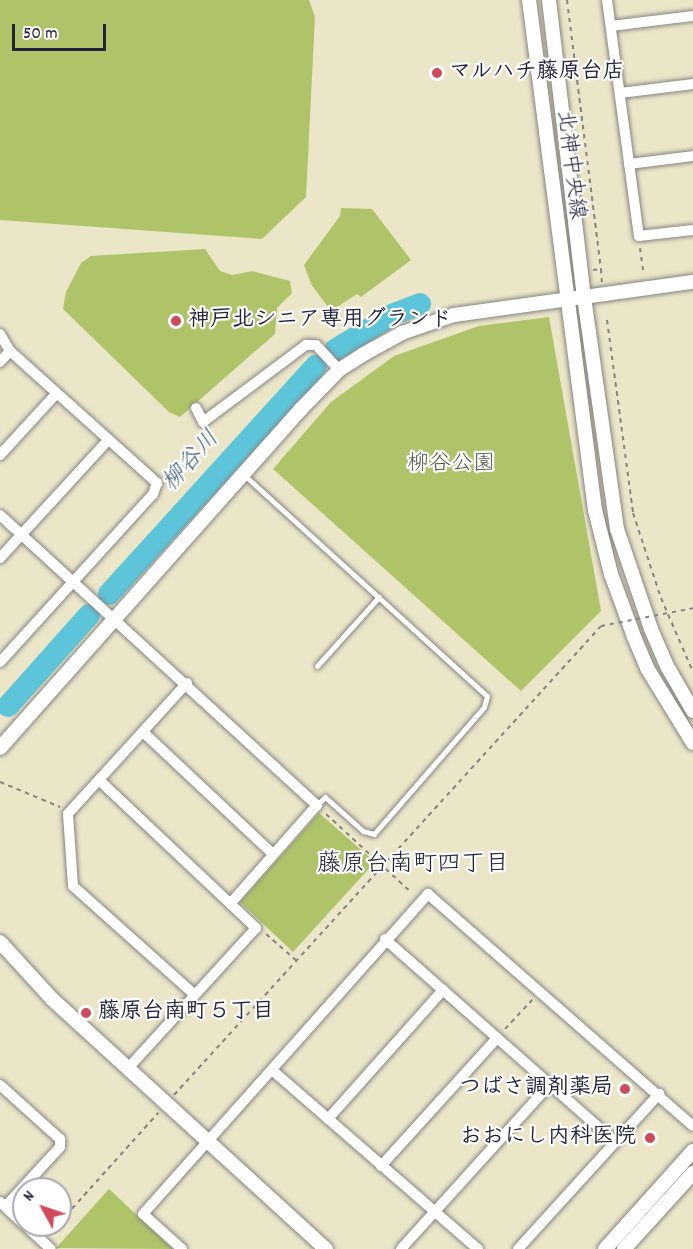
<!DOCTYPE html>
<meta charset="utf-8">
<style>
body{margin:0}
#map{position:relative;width:693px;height:1249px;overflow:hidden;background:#ebe6c8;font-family:Dekko,"Klee One",sans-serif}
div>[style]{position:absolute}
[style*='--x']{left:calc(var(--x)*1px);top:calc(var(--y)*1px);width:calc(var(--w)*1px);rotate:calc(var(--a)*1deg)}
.green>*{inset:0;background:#afc468}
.river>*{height:22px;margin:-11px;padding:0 11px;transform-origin:11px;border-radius:11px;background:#5dc5da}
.path>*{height:2px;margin-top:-1px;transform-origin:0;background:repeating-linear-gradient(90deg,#868482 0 4.5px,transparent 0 9px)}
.roads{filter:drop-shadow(0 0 2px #868482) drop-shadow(0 0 2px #868482)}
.service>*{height:5px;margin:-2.5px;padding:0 2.5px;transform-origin:2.5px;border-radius:2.5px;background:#fff}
.minor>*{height:10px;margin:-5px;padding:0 5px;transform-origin:5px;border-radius:5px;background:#fff}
.tertiary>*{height:14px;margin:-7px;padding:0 7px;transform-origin:7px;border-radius:7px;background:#fff}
.path-bridge>*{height:2px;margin-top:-1px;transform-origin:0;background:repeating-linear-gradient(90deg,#868482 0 4.5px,transparent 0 9px)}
.dots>*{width:16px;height:16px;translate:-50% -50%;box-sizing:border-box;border:3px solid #fff;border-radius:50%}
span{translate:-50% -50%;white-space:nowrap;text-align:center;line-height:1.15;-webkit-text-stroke:4.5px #fff;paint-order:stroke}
.poi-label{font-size:22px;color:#22223b;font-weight:700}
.left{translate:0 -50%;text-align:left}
.right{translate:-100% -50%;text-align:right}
.street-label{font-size:22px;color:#22223b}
.park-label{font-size:22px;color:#535b4b}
.water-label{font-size:24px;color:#375b73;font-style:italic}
.neighbourhood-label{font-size:24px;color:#22223b}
.north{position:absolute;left:12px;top:1177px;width:60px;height:60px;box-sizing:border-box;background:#fff;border:2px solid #a7a7b1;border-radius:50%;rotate:310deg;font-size:16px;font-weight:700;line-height:24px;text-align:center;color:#22223b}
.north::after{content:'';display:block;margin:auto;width:21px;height:27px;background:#d1495b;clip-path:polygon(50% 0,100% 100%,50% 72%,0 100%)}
.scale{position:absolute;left:12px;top:24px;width:94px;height:27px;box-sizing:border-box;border:3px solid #22223b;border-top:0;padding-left:8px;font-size:18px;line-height:21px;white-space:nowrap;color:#22223b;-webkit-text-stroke:4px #fff;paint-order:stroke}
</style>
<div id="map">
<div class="green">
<i style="clip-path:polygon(0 0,309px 0,315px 17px,306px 197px,262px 239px,0 220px)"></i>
<i style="clip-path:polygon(341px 208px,372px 209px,411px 260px,361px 297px,357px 294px,331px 311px,311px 284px,304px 265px,340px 216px)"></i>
<i style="clip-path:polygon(205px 249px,220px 271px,232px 275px,252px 271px,290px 281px,292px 293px,277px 308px,275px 334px,180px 417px,169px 412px,63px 309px,66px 292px,81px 263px,91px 256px)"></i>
<i style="clip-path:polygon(549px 317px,601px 611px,521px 691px,273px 469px,331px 402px,394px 356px,479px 326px)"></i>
<i style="clip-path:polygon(319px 813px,375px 862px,293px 952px,240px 902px)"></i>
<i style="clip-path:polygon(109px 1189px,173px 1249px,56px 1248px)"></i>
</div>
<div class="river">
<i style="--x:335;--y:350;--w:69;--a:-31.4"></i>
<i style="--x:394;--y:314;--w:28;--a:-21"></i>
<i style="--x:109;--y:594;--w:308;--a:-47.8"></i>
<i style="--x:8;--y:706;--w:122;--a:-48.3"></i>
</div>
<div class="path">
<i style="--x:567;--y:0;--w:271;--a:82.8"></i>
<i style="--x:640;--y:248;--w:27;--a:82"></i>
<i style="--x:593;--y:270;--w:8;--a:-7"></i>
<i style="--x:601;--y:269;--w:13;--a:86"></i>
<i style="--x:607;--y:320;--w:195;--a:82.3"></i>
<i style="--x:633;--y:513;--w:89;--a:71.8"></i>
<i style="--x:661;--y:598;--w:81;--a:66.6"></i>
<i style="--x:663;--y:614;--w:31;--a:-11"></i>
<i style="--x:0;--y:782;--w:65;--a:22.6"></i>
<i style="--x:326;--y:814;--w:117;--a:42.6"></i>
<i style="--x:266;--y:934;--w:43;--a:41.2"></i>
<i style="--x:505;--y:1029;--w:40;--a:-47"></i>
<i style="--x:174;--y:1095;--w:634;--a:-47.68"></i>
<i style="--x:60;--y:1222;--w:147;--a:-48"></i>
<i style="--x:50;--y:1233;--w:11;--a:-45"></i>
</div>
<div class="roads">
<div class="service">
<i style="--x:243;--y:474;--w:330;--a:42.3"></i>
<i style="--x:487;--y:696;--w:11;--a:105"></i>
<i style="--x:484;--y:707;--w:168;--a:130.9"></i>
<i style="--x:374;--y:834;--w:11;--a:-165"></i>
<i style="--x:363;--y:831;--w:51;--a:-138.2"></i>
<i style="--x:325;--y:797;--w:11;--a:135"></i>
<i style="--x:317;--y:666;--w:93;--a:-48.1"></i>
</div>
<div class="minor">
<i style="--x:607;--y:0;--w:238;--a:82.3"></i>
<i style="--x:639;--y:236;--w:54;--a:-6.3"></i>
<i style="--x:611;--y:26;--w:83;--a:-7"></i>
<i style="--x:620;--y:93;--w:74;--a:-7"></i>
<i style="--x:629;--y:164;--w:64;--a:-7.1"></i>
<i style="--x:0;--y:334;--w:20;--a:60"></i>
<i style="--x:10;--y:351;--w:198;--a:41.9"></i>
<i style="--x:157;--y:483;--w:12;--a:110"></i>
<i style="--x:153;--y:494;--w:227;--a:132.3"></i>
<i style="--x:0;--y:362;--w:15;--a:-48"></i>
<i style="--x:196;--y:408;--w:16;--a:63"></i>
<i style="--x:203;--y:422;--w:129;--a:-36.8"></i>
<i style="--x:306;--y:345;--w:10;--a:0"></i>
<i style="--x:316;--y:345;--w:34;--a:47"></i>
<i style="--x:0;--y:455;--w:83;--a:-47.4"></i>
<i style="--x:0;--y:515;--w:430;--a:42.5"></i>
<i style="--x:317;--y:805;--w:130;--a:131.3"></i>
<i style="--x:0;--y:558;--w:160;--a:-47.5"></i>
<i style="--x:187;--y:683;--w:177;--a:132.3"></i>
<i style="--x:68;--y:814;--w:72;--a:86"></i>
<i style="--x:73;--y:886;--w:162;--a:41.8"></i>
<i style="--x:143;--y:732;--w:178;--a:43.2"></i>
<i style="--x:99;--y:780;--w:216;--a:43.3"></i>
<i style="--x:256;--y:928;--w:190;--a:132.4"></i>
<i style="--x:385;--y:939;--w:305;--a:41.4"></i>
<i style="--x:272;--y:1070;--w:273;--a:41"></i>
<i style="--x:0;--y:1085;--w:81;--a:42"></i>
<i style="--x:60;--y:1139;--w:8;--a:90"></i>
<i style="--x:60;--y:1147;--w:81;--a:132.5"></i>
<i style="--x:328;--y:1119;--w:173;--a:-48.3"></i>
<i style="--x:381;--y:1166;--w:173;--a:-47.8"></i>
<i style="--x:0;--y:1202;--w:33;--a:43"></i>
<i style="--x:25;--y:1225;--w:35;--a:43"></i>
<i style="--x:182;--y:1249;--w:52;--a:-138.1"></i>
<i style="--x:143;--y:1214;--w:429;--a:-48.3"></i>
<i style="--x:428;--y:894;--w:352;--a:41.2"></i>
<i style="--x:401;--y:1249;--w:222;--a:-47.9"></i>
<i style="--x:518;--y:1249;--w:210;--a:-47.7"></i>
</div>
<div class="tertiary">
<i style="--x:529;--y:0;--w:514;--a:82.63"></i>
<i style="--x:595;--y:510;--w:66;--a:76"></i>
<i style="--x:611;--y:574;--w:67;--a:69.9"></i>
<i style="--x:634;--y:637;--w:34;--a:67"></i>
<i style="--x:647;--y:668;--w:88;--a:58.5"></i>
<i style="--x:549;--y:0;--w:299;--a:83.3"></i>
<i style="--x:584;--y:297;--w:234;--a:81.9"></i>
<i style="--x:617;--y:529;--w:106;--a:71.2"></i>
<i style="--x:651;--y:629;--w:40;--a:66.6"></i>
<i style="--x:667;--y:666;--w:52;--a:60"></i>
<i style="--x:0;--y:748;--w:452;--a:-48.4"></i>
<i style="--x:300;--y:410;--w:56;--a:-45.7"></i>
<i style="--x:339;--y:370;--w:27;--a:-33"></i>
<i style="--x:362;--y:355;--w:46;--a:-28.8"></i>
<i style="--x:402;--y:333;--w:55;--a:-19.1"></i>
<i style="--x:454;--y:315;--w:241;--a:-7.9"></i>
<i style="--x:0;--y:942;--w:77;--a:47.6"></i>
<i style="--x:52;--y:999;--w:371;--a:42.4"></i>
<i style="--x:605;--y:1249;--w:132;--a:-48.1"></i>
<i style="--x:624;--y:1249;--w:103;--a:-47.8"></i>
</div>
</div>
<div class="path-bridge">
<i style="--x:601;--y:626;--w:63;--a:-11"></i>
</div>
<div class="dots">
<i style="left:437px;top:73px;background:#d1495b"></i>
<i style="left:176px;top:321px;background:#d1495b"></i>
<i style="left:86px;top:1013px;background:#d1495b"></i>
<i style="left:625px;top:1089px;background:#d1495b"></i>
<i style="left:650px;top:1138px;background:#d1495b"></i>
</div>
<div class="poi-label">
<span class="left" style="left:449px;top:73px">マルハチ藤原台店</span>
<span class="left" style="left:188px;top:321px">神戸北シニア専用グランド</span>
<span class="left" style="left:98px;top:1013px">藤原台南町５丁目</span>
<span class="right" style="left:613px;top:1089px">つばさ調剤薬局</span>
<span class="right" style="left:636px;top:1138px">おおにし内科医院</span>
</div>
<div class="street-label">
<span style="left:570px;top:165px;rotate:83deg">北神中央線</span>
</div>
<div class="park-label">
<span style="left:451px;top:465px">柳谷公園</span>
</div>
<div class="water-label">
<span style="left:192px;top:462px;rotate:-48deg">柳谷川</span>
</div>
<div class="neighbourhood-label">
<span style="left:413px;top:866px">藤原台南町四丁目</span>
</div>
<div class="north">N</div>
<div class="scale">50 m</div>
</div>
